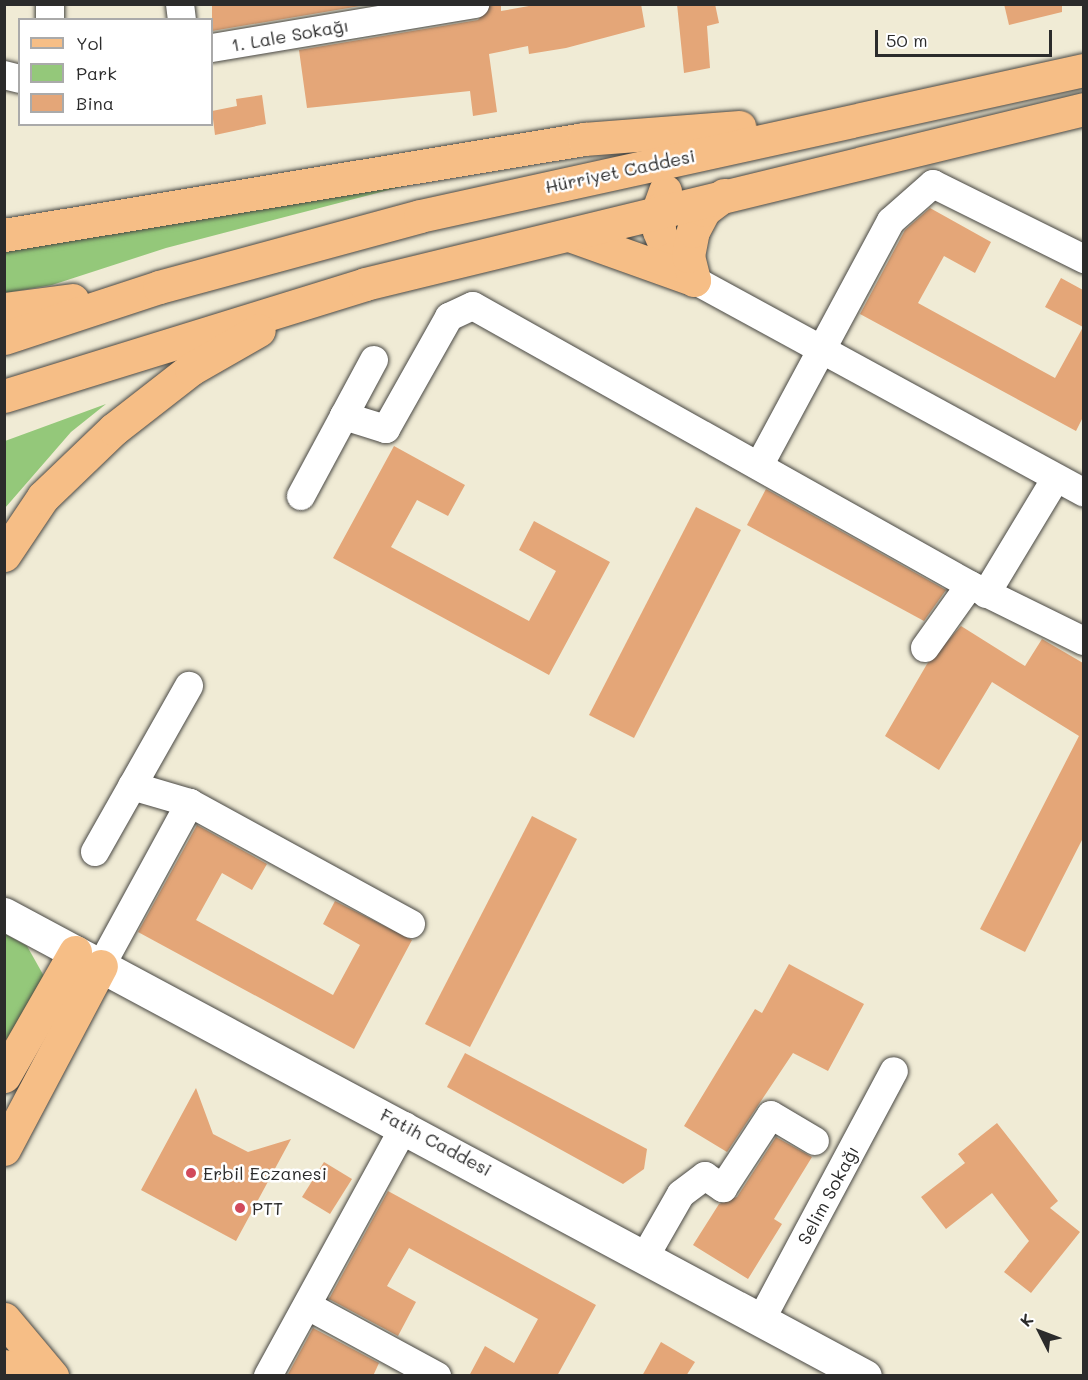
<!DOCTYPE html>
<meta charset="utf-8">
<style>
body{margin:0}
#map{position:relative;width:1088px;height:1380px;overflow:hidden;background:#f0ebd5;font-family:Mali,sans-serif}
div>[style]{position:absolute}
.green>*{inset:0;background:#94c87a}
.building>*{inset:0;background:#e4a678}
.roads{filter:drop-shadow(0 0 2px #494844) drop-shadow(0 0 2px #494844)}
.minor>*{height:28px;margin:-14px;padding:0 14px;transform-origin:14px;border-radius:14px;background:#fff}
.tertiary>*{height:33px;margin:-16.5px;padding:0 16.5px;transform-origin:16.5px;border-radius:16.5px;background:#fff}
.primary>*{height:33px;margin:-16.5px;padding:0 16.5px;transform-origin:16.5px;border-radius:16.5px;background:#f6be86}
.dots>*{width:16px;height:16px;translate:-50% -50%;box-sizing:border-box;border:3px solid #fff;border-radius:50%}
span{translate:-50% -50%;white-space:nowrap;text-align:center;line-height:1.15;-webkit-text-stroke:5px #fff;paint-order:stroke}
.street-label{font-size:18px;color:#2b2b2b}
.poi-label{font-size:18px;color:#2b2b2b}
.left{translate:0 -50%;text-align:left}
.frame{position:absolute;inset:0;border:6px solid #2b2b2b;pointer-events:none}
.legend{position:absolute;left:18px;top:18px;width:195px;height:108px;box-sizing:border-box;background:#fff;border:2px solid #aaa;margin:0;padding:8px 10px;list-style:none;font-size:18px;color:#2b2b2b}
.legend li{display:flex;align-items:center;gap:12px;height:30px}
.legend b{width:30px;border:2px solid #aaa}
.north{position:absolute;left:1010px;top:1302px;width:60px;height:60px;-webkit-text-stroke:4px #fff;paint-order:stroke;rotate:312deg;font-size:16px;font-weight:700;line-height:24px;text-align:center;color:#2b2b2b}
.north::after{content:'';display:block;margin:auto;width:21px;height:27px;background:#2b2b2b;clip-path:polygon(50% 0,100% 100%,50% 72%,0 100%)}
.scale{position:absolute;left:875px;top:30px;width:177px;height:27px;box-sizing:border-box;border:3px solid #2b2b2b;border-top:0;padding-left:8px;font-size:18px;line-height:21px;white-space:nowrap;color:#2b2b2b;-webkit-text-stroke:4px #fff;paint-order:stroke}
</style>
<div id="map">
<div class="green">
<i style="clip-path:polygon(408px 185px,166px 248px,52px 285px,5px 293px,5px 247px)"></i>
<i style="clip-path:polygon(106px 404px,71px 432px,5px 508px,5px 441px)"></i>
<i style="clip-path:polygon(5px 934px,27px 946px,45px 978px,5px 1045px)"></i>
</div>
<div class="building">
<i style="clip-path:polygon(212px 4px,372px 4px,212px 31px)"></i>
<i style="clip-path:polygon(491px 4px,501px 4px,501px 11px,540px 4px,641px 4px,645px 27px,566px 48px,529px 54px,528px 46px,489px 54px,497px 112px,473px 116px,470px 91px,307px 108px,299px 50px,478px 20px)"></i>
<i style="clip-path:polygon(677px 4px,715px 4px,719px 23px,707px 26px,710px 68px,684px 73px)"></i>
<i style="clip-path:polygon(1004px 4px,1062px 4px,1062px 12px,1009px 25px)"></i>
<i style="clip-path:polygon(262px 95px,266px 124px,215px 135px,212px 111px,237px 106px,236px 99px)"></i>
<i style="clip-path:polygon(930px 208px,991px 242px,975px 273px,944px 256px,918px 303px,1055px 378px,1083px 327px,1045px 307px,1061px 278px,1083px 290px,1083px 417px,1076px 431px,860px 314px,905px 230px)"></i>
<i style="clip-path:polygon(394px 446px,465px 485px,448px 516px,417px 500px,391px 547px,529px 621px,556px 571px,519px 550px,534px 521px,610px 562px,549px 675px,333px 558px)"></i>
<i style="clip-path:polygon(766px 489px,946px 590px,924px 621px,747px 525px)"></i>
<i style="clip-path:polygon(696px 507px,741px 530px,634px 738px,589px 715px)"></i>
<i style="clip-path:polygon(961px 626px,1025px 666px,1042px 639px,1083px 663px,1083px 838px,1025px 952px,980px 929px,1079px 736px,992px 682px,939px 770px,885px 736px,927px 664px)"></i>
<i style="clip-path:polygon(532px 816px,577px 839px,470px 1047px,425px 1024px)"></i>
<i style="clip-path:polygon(197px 825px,267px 864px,252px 890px,222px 873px,196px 920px,333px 995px,360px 945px,323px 924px,335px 901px,412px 940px,354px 1049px,138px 932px)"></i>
<i style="clip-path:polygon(789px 964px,864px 1004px,828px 1071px,793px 1053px,727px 1152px,684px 1126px,755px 1009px,762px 1013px)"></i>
<i style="clip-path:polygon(465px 1053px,647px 1149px,644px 1169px,623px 1184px,447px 1087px)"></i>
<i style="clip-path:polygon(196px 1088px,213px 1134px,248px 1152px,291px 1139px,236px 1241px,141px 1190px)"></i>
<i style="clip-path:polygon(997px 1123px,1058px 1201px,1050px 1208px,1080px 1232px,1031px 1293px,1004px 1272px,1029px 1241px,992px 1193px,946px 1229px,921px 1197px,965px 1163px,958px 1154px)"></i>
<i style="clip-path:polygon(776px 1137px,812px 1157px,774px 1219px,782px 1224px,748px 1279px,693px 1245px,719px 1204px,737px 1197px)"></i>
<i style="clip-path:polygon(324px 1162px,352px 1179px,330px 1214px,302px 1197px)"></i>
<i style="clip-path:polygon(388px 1191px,596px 1305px,557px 1376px,469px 1376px,485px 1346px,514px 1363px,538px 1319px,409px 1248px,387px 1286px,416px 1302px,398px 1336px,329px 1299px)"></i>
<i style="clip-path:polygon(313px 1328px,379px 1363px,373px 1376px,287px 1376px)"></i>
<i style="clip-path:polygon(661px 1342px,695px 1362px,686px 1376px,642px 1376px)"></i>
</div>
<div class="roads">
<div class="minor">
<i style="left:180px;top:4px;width:16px;rotate:83deg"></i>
<i style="left:50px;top:20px;width:16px;rotate:-90deg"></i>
<i style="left:212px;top:48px;width:267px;rotate:-9.5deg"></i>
<i style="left:4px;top:75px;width:16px;rotate:14deg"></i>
<i style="left:694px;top:280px;width:444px;rotate:28.6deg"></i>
<i style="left:374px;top:360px;width:64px;rotate:118.2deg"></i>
<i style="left:344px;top:416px;width:44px;rotate:17.2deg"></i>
<i style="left:386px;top:429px;width:129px;rotate:-60.6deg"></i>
<i style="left:449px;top:317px;width:26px;rotate:-25deg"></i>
<i style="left:473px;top:306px;width:570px;rotate:29.31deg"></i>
<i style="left:970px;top:585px;width:127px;rotate:26.2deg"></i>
<i style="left:759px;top:466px;width:278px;rotate:-61.7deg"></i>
<i style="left:891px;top:221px;width:56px;rotate:-41.4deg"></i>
<i style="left:933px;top:184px;width:169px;rotate:26.4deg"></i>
<i style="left:301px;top:496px;width:91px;rotate:-61.7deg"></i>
<i style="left:986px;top:594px;width:135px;rotate:-58.9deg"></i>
<i style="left:925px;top:648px;width:77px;rotate:-54.5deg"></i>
<i style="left:132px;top:786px;width:60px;rotate:16.3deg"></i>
<i style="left:190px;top:803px;width:252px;rotate:28.7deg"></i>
<i style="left:95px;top:852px;width:191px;rotate:-60.5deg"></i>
<i style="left:101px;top:966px;width:186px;rotate:-61.4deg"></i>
<i style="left:646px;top:1255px;width:70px;rotate:-60.2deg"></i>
<i style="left:681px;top:1194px;width:30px;rotate:-37deg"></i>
<i style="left:705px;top:1176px;width:22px;rotate:34deg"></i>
<i style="left:723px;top:1188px;width:87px;rotate:-56.7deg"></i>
<i style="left:771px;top:1115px;width:51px;rotate:30.6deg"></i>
<i style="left:308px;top:1306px;width:147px;rotate:28.5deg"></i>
<i style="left:761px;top:1320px;width:282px;rotate:-61.9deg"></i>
<i style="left:268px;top:1376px;width:285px;rotate:-61.3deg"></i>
</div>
<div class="tertiary">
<i style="left:4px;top:914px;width:977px;rotate:28.22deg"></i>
</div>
<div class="primary">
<i style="left:665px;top:191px;width:20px;rotate:110deg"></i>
<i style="left:658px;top:210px;width:21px;rotate:87deg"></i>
<i style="left:659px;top:231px;width:30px;rotate:67deg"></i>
<i style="left:671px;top:259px;width:31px;rotate:42deg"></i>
<i style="left:4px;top:235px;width:588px;rotate:-9.4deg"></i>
<i style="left:584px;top:139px;width:156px;rotate:-4.4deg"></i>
<i style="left:572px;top:236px;width:124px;rotate:19.7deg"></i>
<i style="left:694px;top:280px;width:25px;rotate:-104deg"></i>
<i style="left:688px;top:256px;width:25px;rotate:-79deg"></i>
<i style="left:693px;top:231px;width:24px;rotate:-62deg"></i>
<i style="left:704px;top:210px;width:25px;rotate:-37deg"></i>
<i style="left:4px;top:309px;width:69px;rotate:-7.5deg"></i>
<i style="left:4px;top:338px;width:163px;rotate:-18.2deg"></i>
<i style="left:159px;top:287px;width:270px;rotate:-15.2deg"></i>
<i style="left:420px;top:216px;width:680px;rotate:-12.4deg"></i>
<i style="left:4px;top:396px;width:378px;rotate:-17.2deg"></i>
<i style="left:365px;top:284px;width:740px;rotate:-13.68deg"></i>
<i style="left:4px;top:555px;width:70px;rotate:-56.1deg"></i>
<i style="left:43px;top:497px;width:98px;rotate:-43.8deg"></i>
<i style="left:114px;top:429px;width:98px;rotate:-37.9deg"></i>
<i style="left:191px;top:369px;width:78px;rotate:-29.8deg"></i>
<i style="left:4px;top:1076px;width:143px;rotate:-60.2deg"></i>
<i style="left:4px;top:1149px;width:207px;rotate:-62.1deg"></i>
<i style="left:4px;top:1319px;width:75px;rotate:49.9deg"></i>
<i style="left:4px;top:1366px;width:13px;rotate:48deg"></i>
</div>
</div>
<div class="dots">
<i style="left:191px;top:1173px;background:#d1495b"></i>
<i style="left:240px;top:1208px;background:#d1495b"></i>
</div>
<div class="street-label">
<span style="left:290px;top:35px;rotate:-10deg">1. Lale Sokağı</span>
<span style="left:620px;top:171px;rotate:-12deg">Hürriyet Caddesi</span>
<span style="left:436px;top:1142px;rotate:28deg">Fatih Caddesi</span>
<span style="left:828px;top:1195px;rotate:-62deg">Selim Sokağı</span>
</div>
<div class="poi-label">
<span class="left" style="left:203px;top:1173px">Erbil Eczanesi</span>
<span class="left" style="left:252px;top:1208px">PTT</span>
</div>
<div class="frame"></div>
<ul class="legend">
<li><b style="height:8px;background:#f6be86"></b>Yol</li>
<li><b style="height:16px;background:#94c87a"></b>Park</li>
<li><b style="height:16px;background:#e4a678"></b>Bina</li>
</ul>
<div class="north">K</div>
<div class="scale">50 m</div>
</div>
